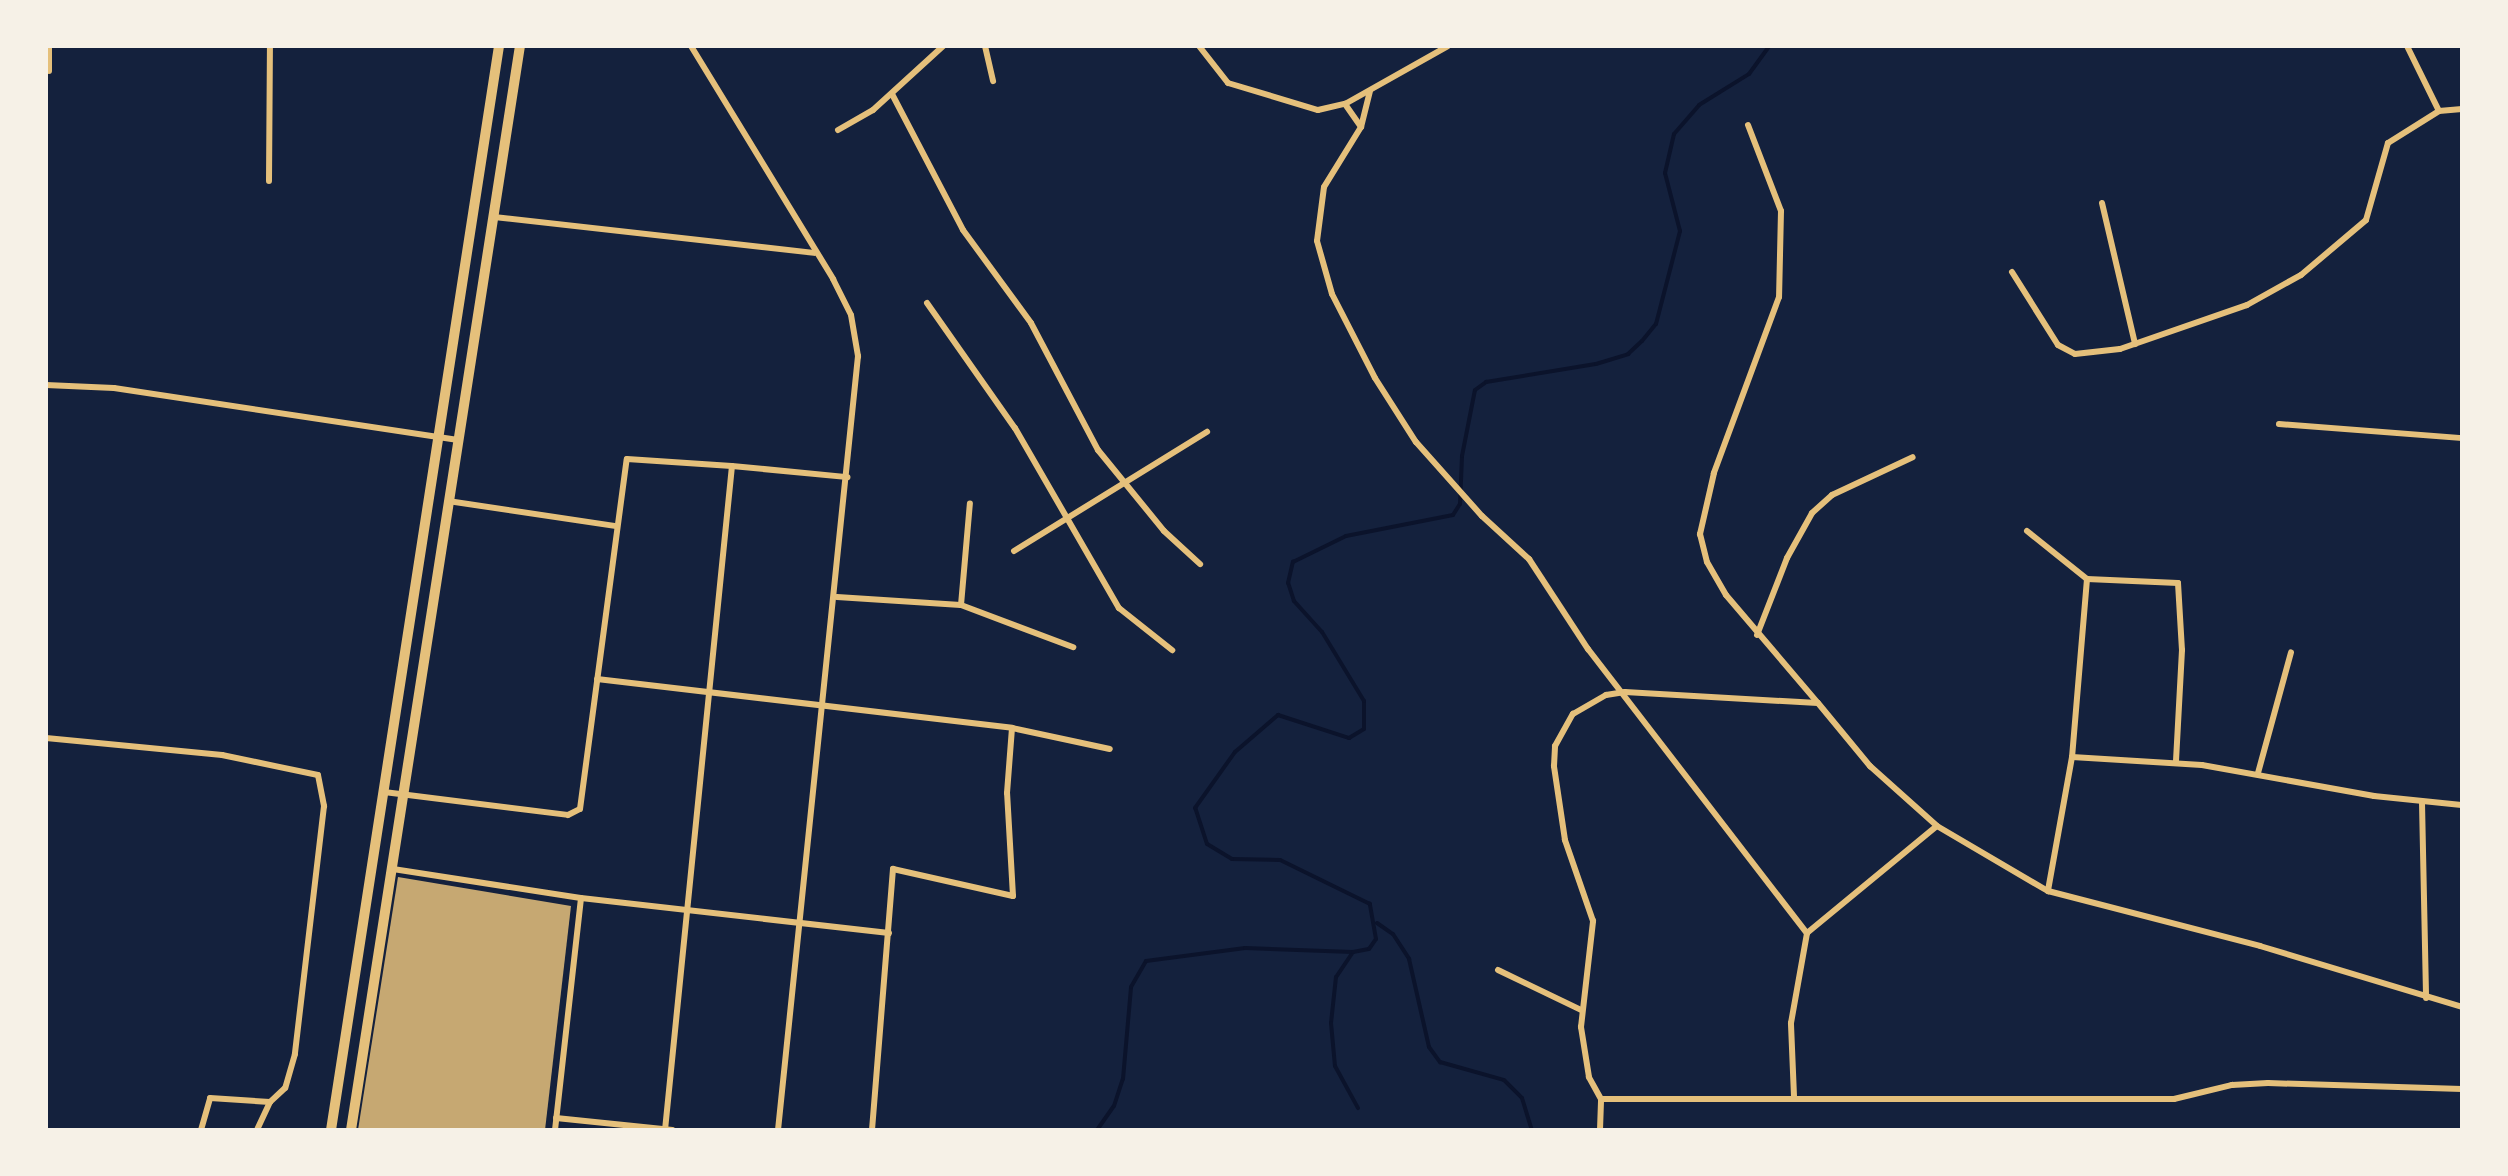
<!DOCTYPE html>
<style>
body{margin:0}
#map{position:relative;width:2508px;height:1176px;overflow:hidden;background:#14213d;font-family:Jost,sans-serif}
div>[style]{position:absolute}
.stream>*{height:4px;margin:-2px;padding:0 2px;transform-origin:2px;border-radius:2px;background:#0b132b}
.building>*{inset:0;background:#c6a872}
.minor>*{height:6px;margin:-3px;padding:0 3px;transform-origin:3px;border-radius:3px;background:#e5c07b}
.primary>*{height:10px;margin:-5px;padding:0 5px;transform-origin:5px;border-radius:5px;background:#e5c07b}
span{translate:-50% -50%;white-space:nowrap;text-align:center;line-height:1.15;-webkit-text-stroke:6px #f6f1e7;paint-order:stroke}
.frame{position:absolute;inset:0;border:48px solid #f6f1e7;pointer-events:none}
</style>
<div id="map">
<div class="stream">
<i style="left:1377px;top:923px;width:19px;rotate:35deg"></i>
<i style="left:1393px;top:934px;width:30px;rotate:57deg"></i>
<i style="left:1409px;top:959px;width:90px;rotate:77.2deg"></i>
<i style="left:1429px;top:1047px;width:19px;rotate:54deg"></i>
<i style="left:1440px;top:1062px;width:66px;rotate:15.7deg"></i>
<i style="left:1504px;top:1080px;width:25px;rotate:45deg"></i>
<i style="left:1522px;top:1098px;width:34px;rotate:73deg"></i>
<i style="left:1353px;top:952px;width:30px;rotate:124deg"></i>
<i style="left:1336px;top:977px;width:46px;rotate:96.2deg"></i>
<i style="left:1331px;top:1023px;width:43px;rotate:84.7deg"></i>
<i style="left:1335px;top:1066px;width:48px;rotate:61.3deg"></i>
<i style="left:1097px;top:1130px;width:29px;rotate:-55deg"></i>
<i style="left:1114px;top:1106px;width:28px;rotate:-72deg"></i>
<i style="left:1123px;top:1079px;width:92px;rotate:-85deg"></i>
<i style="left:1131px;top:987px;width:30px;rotate:-60deg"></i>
<i style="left:1146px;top:961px;width:100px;rotate:-7.5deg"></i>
<i style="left:1245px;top:948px;width:108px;rotate:2.1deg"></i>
<i style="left:1353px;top:952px;width:16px;rotate:-11deg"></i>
<i style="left:1369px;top:949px;width:12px;rotate:-55deg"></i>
<i style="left:1376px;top:939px;width:36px;rotate:-100deg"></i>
<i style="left:1370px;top:904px;width:100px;rotate:-153.9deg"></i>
<i style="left:1280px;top:860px;width:48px;rotate:-178.8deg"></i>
<i style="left:1232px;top:859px;width:29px;rotate:-149deg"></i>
<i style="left:1207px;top:844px;width:38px;rotate:-108deg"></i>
<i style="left:1195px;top:808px;width:69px;rotate:-54.5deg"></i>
<i style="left:1235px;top:752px;width:57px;rotate:-40.7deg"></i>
<i style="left:1278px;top:715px;width:75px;rotate:17.9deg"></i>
<i style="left:1349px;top:738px;width:17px;rotate:-31deg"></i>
<i style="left:1364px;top:729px;width:28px;rotate:-90deg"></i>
<i style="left:1364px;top:701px;width:81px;rotate:-121.3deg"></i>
<i style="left:1322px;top:632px;width:42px;rotate:-132.1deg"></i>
<i style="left:1294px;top:601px;width:19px;rotate:-108deg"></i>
<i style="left:1288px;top:583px;width:22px;rotate:-77deg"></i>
<i style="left:1293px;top:562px;width:59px;rotate:-26.1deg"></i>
<i style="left:1346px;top:536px;width:109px;rotate:-11.1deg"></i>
<i style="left:1453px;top:515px;width:13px;rotate:-58deg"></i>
<i style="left:1460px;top:504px;width:48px;rotate:-87.6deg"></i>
<i style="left:1462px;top:456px;width:67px;rotate:-78.9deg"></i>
<i style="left:1475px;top:390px;width:14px;rotate:-36deg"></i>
<i style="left:1486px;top:382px;width:111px;rotate:-9.3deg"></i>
<i style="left:1596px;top:364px;width:34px;rotate:-17deg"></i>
<i style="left:1628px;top:354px;width:19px;rotate:-43deg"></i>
<i style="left:1642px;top:341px;width:22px;rotate:-51deg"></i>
<i style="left:1656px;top:324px;width:96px;rotate:-75.5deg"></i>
<i style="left:1680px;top:231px;width:60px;rotate:-104.5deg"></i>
<i style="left:1665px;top:173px;width:40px;rotate:-77deg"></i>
<i style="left:1674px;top:134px;width:38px;rotate:-49deg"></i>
<i style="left:1699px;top:105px;width:59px;rotate:-31.8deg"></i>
<i style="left:1749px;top:74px;width:34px;rotate:-54deg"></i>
</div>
<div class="building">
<i style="clip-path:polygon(398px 877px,571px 906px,545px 1130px,358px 1130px)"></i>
</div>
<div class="minor">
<i style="left:691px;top:46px;width:273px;rotate:58.6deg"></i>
<i style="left:833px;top:279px;width:40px;rotate:63.4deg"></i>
<i style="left:851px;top:315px;width:42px;rotate:80.3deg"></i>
<i style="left:858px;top:356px;width:778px;rotate:95.9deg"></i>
<i style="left:985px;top:46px;width:36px;rotate:77deg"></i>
<i style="left:1199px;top:46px;width:47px;rotate:51.9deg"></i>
<i style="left:1228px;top:83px;width:94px;rotate:16.7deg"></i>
<i style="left:1318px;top:110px;width:28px;rotate:-13deg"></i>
<i style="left:1345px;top:104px;width:118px;rotate:-29.4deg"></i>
<i style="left:2407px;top:46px;width:72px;rotate:63.8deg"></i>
<i style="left:49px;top:71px;width:25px;rotate:-90deg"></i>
<i style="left:1370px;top:91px;width:37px;rotate:104deg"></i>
<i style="left:1361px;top:127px;width:70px;rotate:121.7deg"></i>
<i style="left:1324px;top:187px;width:54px;rotate:97.4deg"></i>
<i style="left:1317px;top:241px;width:55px;rotate:74.2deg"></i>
<i style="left:1332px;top:294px;width:94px;rotate:62.9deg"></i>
<i style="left:1375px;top:378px;width:76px;rotate:57.4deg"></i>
<i style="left:1416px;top:442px;width:99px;rotate:48.3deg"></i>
<i style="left:1482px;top:516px;width:64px;rotate:42.5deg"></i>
<i style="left:1529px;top:559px;width:108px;rotate:56.8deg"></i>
<i style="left:1588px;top:649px;width:359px;rotate:52.4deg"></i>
<i style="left:892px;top:94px;width:153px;rotate:62.4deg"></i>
<i style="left:963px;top:230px;width:115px;rotate:53.8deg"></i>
<i style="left:1031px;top:323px;width:144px;rotate:62.2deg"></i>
<i style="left:1098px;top:450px;width:104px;rotate:50.8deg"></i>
<i style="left:1164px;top:531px;width:49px;rotate:42.5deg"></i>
<i style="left:1345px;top:104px;width:28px;rotate:55deg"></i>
<i style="left:1748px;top:125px;width:92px;rotate:69deg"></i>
<i style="left:1781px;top:211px;width:86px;rotate:91.3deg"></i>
<i style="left:1779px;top:297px;width:188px;rotate:110.3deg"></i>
<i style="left:1714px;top:473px;width:63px;rotate:102.9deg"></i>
<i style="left:1700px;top:534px;width:29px;rotate:76deg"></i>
<i style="left:1707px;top:562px;width:38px;rotate:60deg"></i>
<i style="left:1726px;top:595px;width:140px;rotate:49.6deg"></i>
<i style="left:838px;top:130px;width:40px;rotate:-29.7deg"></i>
<i style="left:873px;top:110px;width:95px;rotate:-42.4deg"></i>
<i style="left:269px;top:181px;width:135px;rotate:-89.6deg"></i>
<i style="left:2102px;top:203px;width:145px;rotate:76.8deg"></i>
<i style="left:494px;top:217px;width:322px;rotate:6.4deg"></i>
<i style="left:2012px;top:272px;width:86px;rotate:57.8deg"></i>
<i style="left:2058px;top:345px;width:19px;rotate:28deg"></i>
<i style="left:2075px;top:354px;width:45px;rotate:-6.3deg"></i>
<i style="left:2120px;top:349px;width:134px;rotate:-19.1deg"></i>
<i style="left:2247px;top:305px;width:62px;rotate:-29.1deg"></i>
<i style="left:2301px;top:275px;width:85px;rotate:-40.2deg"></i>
<i style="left:2366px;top:220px;width:80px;rotate:-74.1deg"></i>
<i style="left:2388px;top:143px;width:60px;rotate:-32.1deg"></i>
<i style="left:2439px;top:111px;width:23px;rotate:-5deg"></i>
<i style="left:927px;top:303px;width:153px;rotate:54.9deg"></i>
<i style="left:1015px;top:428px;width:208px;rotate:60deg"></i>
<i style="left:1119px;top:608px;width:68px;rotate:38.4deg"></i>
<i style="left:46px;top:385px;width:68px;rotate:2.5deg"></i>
<i style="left:114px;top:388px;width:348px;rotate:8.6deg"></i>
<i style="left:2279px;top:424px;width:184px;rotate:4.4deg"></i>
<i style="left:448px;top:501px;width:170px;rotate:8.5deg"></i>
<i style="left:2027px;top:531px;width:77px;rotate:38.7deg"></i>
<i style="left:2087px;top:579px;width:179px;rotate:94.8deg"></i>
<i style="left:2072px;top:757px;width:136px;rotate:100.2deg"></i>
<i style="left:1014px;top:551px;width:227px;rotate:-31.7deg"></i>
<i style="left:2087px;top:579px;width:91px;rotate:2.5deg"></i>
<i style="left:2178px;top:583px;width:67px;rotate:86.6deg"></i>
<i style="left:2182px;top:650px;width:112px;rotate:93.1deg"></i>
<i style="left:837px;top:597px;width:124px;rotate:3.7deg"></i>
<i style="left:961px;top:605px;width:120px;rotate:20.6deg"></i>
<i style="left:961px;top:605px;width:102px;rotate:-85deg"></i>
<i style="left:1757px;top:635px;width:83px;rotate:-68.7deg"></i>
<i style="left:1787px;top:558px;width:51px;rotate:-60.9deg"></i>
<i style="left:1812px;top:513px;width:27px;rotate:-42deg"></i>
<i style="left:1832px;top:495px;width:89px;rotate:-25.1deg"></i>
<i style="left:597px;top:679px;width:418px;rotate:6.7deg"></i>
<i style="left:1012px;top:728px;width:100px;rotate:12.1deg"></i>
<i style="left:46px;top:738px;width:177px;rotate:5.5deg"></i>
<i style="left:222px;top:755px;width:98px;rotate:11.8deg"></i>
<i style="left:318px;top:775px;width:32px;rotate:79deg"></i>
<i style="left:324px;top:806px;width:250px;rotate:96.7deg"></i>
<i style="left:295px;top:1054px;width:35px;rotate:106deg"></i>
<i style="left:285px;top:1088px;width:21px;rotate:137deg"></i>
<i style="left:270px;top:1102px;width:31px;rotate:115deg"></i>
<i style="left:2072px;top:757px;width:130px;rotate:3.5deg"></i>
<i style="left:2202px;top:765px;width:175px;rotate:10.2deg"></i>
<i style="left:2374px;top:796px;width:88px;rotate:5.8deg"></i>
<i style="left:2258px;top:773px;width:125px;rotate:-74.7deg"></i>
<i style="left:384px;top:792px;width:185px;rotate:7.1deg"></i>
<i style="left:568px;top:815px;width:13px;rotate:-27deg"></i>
<i style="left:580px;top:809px;width:353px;rotate:-82.4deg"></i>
<i style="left:627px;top:459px;width:105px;rotate:3.8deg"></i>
<i style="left:2422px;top:803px;width:195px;rotate:88.8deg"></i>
<i style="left:393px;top:869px;width:190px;rotate:8.8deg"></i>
<i style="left:581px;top:898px;width:310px;rotate:6.5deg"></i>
<i style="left:1498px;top:970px;width:92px;rotate:25.7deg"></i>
<i style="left:1794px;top:1096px;width:73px;rotate:-92.4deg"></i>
<i style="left:1791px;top:1023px;width:91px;rotate:-79.9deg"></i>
<i style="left:1807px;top:933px;width:168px;rotate:-39.5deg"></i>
<i style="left:1601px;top:1099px;width:573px"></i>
<i style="left:2174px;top:1099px;width:60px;rotate:-13.6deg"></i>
<i style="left:2232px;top:1085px;width:36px;rotate:-3deg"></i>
<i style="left:2268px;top:1083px;width:194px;rotate:1.8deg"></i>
<i style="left:556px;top:1118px;width:117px;rotate:5.9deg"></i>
<i style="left:201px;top:1130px;width:33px;rotate:-74deg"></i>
<i style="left:210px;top:1098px;width:60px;rotate:3.8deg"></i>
<i style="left:555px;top:1130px;width:233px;rotate:-83.6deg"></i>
<i style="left:665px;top:1130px;width:667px;rotate:-84.24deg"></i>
<i style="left:732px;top:466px;width:116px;rotate:5.5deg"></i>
<i style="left:872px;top:1130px;width:262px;rotate:-85.4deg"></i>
<i style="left:893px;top:869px;width:123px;rotate:12.7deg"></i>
<i style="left:1013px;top:896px;width:103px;rotate:-93.3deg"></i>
<i style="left:1007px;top:793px;width:65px;rotate:-85.6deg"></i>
<i style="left:1600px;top:1130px;width:31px;rotate:-88deg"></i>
<i style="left:1601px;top:1099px;width:25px;rotate:-119deg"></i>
<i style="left:1589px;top:1077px;width:51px;rotate:-99.1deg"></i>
<i style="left:1581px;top:1027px;width:107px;rotate:-83.5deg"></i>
<i style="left:1593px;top:921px;width:86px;rotate:-109.1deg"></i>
<i style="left:1565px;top:840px;width:75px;rotate:-98.5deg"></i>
<i style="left:1554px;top:766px;width:20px;rotate:-87deg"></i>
<i style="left:1555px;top:746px;width:37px;rotate:-61deg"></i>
<i style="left:1573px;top:714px;width:38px;rotate:-30deg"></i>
<i style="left:1606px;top:695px;width:19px;rotate:-9deg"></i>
<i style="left:1625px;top:692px;width:193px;rotate:3.3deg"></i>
<i style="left:1818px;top:703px;width:82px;rotate:50.5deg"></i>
<i style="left:1870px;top:766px;width:90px;rotate:41.8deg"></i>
<i style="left:1937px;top:826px;width:129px;rotate:30.4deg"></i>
<i style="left:2048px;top:891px;width:219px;rotate:14.5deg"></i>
<i style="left:2260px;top:946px;width:211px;rotate:16.8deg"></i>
</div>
<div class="primary">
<i style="left:331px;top:1130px;width:1097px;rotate:-81.19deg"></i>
<i style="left:351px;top:1130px;width:1097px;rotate:-81.14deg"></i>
</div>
<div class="frame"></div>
</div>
